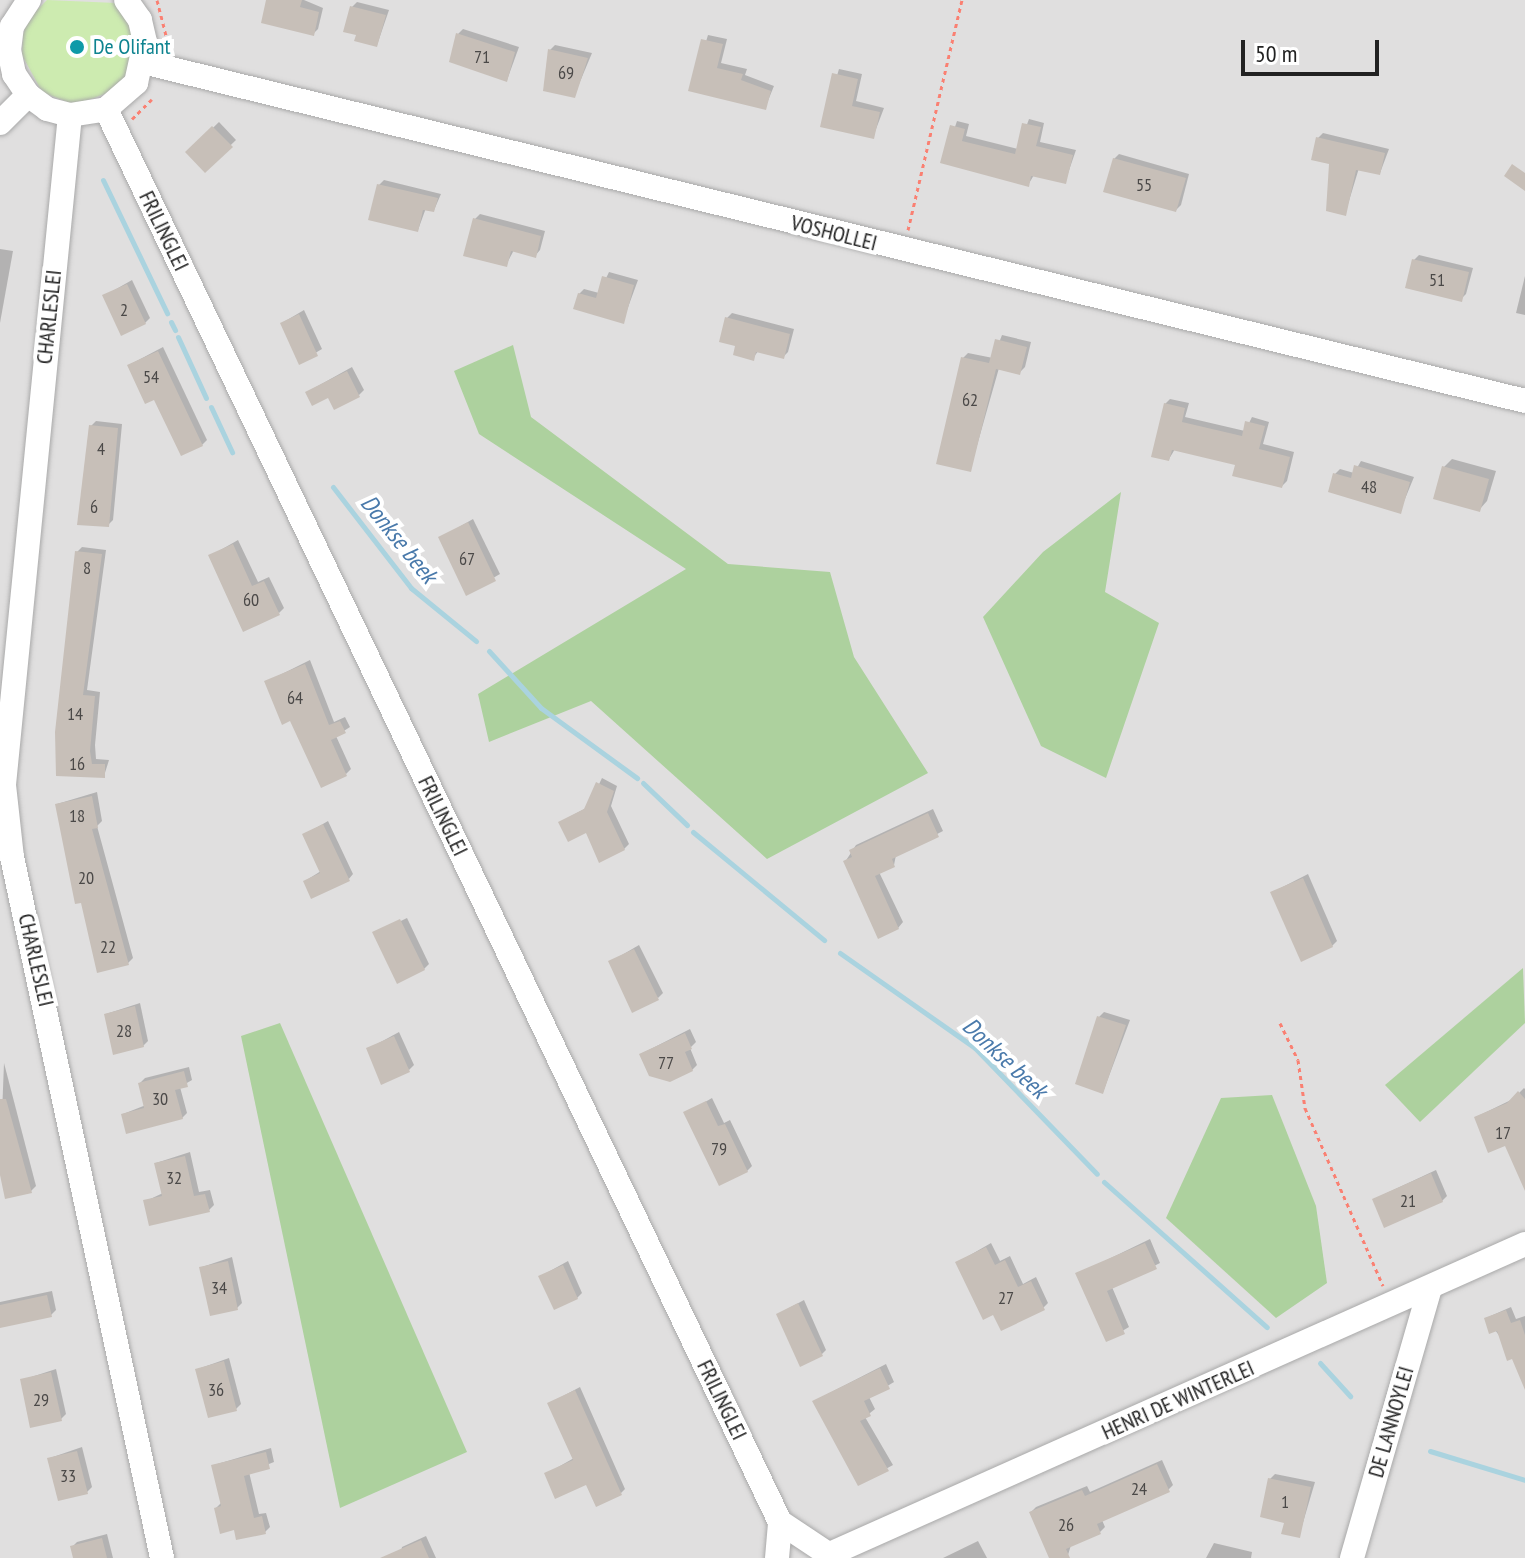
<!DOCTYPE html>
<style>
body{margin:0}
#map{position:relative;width:1525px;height:1558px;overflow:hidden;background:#f2efe9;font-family:"PT Sans Narrow",sans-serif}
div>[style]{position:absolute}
.residential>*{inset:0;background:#e0dfdf}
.grass>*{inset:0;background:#cdebb0}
.forest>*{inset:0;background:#add19e}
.shadow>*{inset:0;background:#0003}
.stream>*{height:5px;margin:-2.5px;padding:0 2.5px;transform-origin:2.5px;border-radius:2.5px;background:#aad3df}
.building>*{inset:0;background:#c7bfb8}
.path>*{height:3px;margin-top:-1.5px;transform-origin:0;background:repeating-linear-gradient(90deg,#fa8072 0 4px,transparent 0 8px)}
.roads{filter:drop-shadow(0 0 2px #a9a9a9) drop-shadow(0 0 2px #a9a9a9)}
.minor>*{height:24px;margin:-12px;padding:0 12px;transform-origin:12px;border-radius:12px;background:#fff}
.dots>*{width:22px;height:22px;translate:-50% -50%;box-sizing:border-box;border:4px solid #fff;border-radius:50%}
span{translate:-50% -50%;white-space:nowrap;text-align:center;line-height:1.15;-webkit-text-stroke:8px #fff;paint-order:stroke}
.number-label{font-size:18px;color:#4b4948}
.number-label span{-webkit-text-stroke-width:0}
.culture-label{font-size:22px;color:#0d838f}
.left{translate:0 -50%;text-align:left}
.street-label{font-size:22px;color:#222}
.water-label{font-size:24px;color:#4a7aab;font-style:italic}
.scale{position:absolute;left:1241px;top:40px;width:138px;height:36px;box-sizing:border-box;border:4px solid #222;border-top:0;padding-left:10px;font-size:24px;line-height:28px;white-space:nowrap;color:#222;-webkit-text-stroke:6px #fff;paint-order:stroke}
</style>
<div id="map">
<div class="residential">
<i style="clip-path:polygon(0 0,1525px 0,1525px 1558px,0 1558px)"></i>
</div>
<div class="grass">
<i style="clip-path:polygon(47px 0,116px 3px,128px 20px,135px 44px,130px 69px,118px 89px,75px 105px,42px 92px,22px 55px,23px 34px,29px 18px)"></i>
</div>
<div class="forest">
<i style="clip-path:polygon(513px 345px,531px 417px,728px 564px,830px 572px,854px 657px,928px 773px,767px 859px,591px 701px,489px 742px,478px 694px,686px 569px,479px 434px,454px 371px)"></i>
<i style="clip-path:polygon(1121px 492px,1105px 592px,1159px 623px,1106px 778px,1041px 746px,983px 617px,1043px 552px)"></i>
<i style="clip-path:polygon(1523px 968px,1525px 1023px,1420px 1122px,1385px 1085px)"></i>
<i style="clip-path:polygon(280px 1023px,467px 1452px,340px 1508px,241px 1036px)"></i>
<i style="clip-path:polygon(1272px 1095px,1316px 1206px,1327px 1283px,1276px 1318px,1166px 1218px,1221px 1098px)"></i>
</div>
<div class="shadow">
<i style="clip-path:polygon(268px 0,304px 0,323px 8px,318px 29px,313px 34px)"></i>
<i style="clip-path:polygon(357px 2px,389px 10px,377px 45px,358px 33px,352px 7px)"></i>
<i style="clip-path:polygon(463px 29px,519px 47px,507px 80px,458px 34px)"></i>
<i style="clip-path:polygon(708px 35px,727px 39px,721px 63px,747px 69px,745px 75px,774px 86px,765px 108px,691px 90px)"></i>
<i style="clip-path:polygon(555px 45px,592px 53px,574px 96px,550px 50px)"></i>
<i style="clip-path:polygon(839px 69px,862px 74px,856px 101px,884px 108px,873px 137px,822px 125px)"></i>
<i style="clip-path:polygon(1029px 119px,1044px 123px,1040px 142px,1076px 150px,1065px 182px,1034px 175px,1028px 185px,943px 162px,957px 121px,969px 124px,966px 136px,1018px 149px)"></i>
<i style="clip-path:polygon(219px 122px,236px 140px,205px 170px,188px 152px)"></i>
<i style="clip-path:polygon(1323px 133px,1389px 149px,1380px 173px,1359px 168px,1345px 214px,1331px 162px,1318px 138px)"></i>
<i style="clip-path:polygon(1119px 154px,1189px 174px,1181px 205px,1176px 210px,1114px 159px)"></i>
<i style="clip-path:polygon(384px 180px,441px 194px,434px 210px,426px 208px,418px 230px,379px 185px)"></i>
<i style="clip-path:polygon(480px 214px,545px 231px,540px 250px,535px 256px,514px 250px,506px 265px,475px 219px)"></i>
<i style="clip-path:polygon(0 249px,13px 251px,0 323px)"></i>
<i style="clip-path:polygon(1419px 255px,1473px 268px,1466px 294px,1461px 299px,1414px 260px)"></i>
<i style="clip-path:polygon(609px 272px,638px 280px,623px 321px,579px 294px,584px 289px,599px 293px)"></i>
<i style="clip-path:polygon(1525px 276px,1525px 315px,1516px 313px)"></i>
<i style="clip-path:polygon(132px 280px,150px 318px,145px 323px,104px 296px)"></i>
<i style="clip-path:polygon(304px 310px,322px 349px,300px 362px,282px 323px)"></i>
<i style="clip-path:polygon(732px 313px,794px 329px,788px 352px,783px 357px,759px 350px,753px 358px,738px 345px,727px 318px)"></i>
<i style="clip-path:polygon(1002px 335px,1031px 342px,1025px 367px,1020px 372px,999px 368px,970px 470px,963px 358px,968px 353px,993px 358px)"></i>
<i style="clip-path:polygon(163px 347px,207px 440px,202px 445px,129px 365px)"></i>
<i style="clip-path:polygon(352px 367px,364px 390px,359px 395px,307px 392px)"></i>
<i style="clip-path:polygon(1170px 399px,1189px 403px,1185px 417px,1245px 431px,1252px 417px,1269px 422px,1263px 444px,1294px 452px,1287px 481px,1282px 486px,1237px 463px,1175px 449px,1169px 459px,1165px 404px)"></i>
<i style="clip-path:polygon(96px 421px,122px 424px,113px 520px,108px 525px,91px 426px)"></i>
<i style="clip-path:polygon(1452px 459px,1496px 471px,1487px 501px,1479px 510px,1444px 467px)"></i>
<i style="clip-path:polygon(1361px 461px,1414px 477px,1400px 511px,1335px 474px,1340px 469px,1354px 473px)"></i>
<i style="clip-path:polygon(473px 519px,500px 574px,467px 593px,440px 538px)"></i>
<i style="clip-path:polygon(238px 540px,258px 582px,269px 577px,284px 608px,279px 613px,210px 556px)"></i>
<i style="clip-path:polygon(82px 547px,106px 550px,87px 690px,100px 692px,95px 745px,96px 759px,109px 760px,104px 776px,58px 774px,77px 552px)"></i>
<i style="clip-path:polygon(310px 660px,334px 722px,345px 717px,350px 727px,336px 736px,351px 769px,346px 774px,291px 718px,266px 682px)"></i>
<i style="clip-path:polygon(602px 778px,617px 786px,611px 806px,629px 844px,624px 849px,560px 822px,588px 807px)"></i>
<i style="clip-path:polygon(97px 792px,102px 821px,97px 826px,133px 958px,128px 963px,82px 901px,57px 804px)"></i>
<i style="clip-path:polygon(933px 809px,943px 831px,896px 855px,894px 865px,879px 872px,903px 922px,898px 928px,845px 862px,856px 845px)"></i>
<i style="clip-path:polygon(328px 821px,353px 874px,348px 880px,305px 881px,321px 871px,304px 835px)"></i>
<i style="clip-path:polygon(1308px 874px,1337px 941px,1332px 946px,1273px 892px)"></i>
<i style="clip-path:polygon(407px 918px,429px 964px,424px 969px,378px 932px)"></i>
<i style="clip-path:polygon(639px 945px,663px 993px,658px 998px,610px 962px)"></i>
<i style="clip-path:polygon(140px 1003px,148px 1041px,143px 1046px,106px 1014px)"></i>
<i style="clip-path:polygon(1104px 1012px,1130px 1020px,1103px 1092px,1099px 1017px)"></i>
<i style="clip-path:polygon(690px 1029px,696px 1042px,690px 1048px,697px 1065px,692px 1070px,641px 1054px)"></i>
<i style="clip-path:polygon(399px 1032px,414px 1065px,409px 1070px,368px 1049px)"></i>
<i style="clip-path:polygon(4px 1063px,36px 1186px,30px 1192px,0 1165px)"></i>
<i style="clip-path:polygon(189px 1067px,192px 1080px,180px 1087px,187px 1113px,182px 1118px,123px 1114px,146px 1105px,140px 1083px,145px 1078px)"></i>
<i style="clip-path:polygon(1524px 1088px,1525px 1089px,1525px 1163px,1476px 1117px,1513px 1099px)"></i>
<i style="clip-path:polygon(712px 1098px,724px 1123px,730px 1120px,752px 1166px,747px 1171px,686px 1113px)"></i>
<i style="clip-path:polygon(190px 1152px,199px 1192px,210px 1190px,214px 1205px,209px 1210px,146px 1201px,163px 1193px,156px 1163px)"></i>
<i style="clip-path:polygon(1436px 1170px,1447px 1196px,1442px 1201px,1374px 1199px)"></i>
<i style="clip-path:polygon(1150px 1239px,1160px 1263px,1112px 1287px,1129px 1327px,1107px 1340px,1078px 1274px)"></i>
<i style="clip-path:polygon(991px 1243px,1000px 1261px,1010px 1256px,1023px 1284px,1036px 1277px,1048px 1303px,1043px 1308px,958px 1262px)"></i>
<i style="clip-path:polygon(232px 1257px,242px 1303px,237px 1308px,202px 1267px)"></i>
<i style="clip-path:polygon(568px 1261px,582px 1293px,577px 1298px,541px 1276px)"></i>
<i style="clip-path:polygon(52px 1291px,56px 1310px,51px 1315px,0 1326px,0 1302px)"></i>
<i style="clip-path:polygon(804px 1300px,826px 1350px,821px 1355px,778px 1314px)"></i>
<i style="clip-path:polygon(1511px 1307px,1516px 1319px,1525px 1316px,1525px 1370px,1486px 1318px)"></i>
<i style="clip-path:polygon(229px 1358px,241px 1404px,236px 1409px,198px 1369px)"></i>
<i style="clip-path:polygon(886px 1364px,894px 1382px,869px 1397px,875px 1409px,865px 1417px,893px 1465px,858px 1484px,814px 1401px)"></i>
<i style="clip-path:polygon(56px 1369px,66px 1414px,61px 1419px,22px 1380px)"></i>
<i style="clip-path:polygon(580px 1387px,625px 1489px,620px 1494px,546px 1474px,574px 1458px,550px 1403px)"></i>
<i style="clip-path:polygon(82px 1447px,92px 1487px,87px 1492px,50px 1458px)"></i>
<i style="clip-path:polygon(271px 1448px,274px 1462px,249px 1472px,259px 1514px,266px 1513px,270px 1527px,265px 1532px,235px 1528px,216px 1508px,221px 1503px,214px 1465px)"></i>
<i style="clip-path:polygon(1162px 1460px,1173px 1485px,1168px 1490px,1102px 1520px,1105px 1527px,1100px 1532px,1071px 1545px,1068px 1555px,1051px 1558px,1031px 1512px,1036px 1507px,1087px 1486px,1090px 1492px)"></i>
<i style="clip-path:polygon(1275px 1474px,1315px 1482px,1299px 1536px,1286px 1521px,1270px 1479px)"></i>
<i style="clip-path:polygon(107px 1534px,113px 1558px,75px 1558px,72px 1547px,77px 1542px)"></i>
<i style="clip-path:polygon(426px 1536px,436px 1558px,400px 1558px,402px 1547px)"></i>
<i style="clip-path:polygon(978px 1541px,987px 1558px,943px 1558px)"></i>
<i style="clip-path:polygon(1214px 1543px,1252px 1552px,1251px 1558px,1206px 1558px)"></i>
</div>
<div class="stream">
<i style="left:103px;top:180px;width:148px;rotate:64.3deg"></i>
<i style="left:171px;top:322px;width:9px;rotate:63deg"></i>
<i style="left:178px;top:337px;width:67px;rotate:65.3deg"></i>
<i style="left:211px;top:407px;width:50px;rotate:65deg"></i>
<i style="left:333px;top:487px;width:128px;rotate:52.3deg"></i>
<i style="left:411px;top:588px;width:84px;rotate:39.2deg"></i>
<i style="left:489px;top:651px;width:77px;rotate:47.6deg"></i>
<i style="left:541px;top:708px;width:119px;rotate:36.1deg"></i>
<i style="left:643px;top:783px;width:61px;rotate:43.7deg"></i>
<i style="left:693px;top:832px;width:170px;rotate:39.5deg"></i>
<i style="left:840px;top:953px;width:165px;rotate:35.1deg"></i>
<i style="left:975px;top:1048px;width:175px;rotate:45.9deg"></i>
<i style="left:1104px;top:1182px;width:218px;rotate:41.7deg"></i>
<i style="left:1320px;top:1363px;width:45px;rotate:47.7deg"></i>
<i style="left:1430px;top:1451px;width:99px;rotate:17deg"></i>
</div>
<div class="building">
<i style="clip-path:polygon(266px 0,302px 0,300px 7px,319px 12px,314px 36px,261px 23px)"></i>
<i style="clip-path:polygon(350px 6px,386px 15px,377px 47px,354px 41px,356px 35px,343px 32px)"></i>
<i style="clip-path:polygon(456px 33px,515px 52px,507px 82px,449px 62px)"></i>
<i style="clip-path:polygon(701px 39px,723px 44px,717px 68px,743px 74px,741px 80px,771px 91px,766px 110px,688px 91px)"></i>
<i style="clip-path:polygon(548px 49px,588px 58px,575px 98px,543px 91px)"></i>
<i style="clip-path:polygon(832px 73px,858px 79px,852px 106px,880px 112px,874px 139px,820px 127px)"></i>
<i style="clip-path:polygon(1022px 123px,1041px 127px,1036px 146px,1073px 155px,1066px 184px,1031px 176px,1029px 187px,940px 163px,950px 125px,965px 129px,962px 141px,1015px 154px)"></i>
<i style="clip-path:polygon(212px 126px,233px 147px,205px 173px,185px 152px)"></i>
<i style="clip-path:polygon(1316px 137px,1385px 153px,1380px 175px,1356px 170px,1346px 216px,1326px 211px,1329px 164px,1311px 160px)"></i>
<i style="clip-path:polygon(1113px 158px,1186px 178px,1176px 212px,1103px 192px)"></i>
<i style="clip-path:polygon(1512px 164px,1525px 173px,1525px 191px,1504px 176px)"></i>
<i style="clip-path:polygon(377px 184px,438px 198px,434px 212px,423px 210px,418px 232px,368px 220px)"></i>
<i style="clip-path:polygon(473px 218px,541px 236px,536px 258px,511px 251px,507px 267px,463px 256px)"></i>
<i style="clip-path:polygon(1412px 259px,1469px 272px,1462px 302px,1405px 288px)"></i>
<i style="clip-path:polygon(602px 276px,634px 285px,624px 324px,573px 309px,578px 293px,596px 298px)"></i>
<i style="clip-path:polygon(127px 284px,146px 324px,121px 336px,102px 295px)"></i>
<i style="clip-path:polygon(299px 314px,318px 356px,299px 365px,280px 323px)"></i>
<i style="clip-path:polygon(725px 317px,790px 334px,784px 359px,756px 352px,754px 361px,733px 355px,735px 346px,719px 342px)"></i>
<i style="clip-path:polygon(995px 339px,1027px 347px,1020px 375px,996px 369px,971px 472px,936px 464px,961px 357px,989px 363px)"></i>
<i style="clip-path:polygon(158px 351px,203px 446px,181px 456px,154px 400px,145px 404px,127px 365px)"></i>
<i style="clip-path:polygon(347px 371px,360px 397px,334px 410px,328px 398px,312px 406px,305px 392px)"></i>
<i style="clip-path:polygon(1164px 403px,1185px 408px,1182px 422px,1242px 436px,1245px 421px,1265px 426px,1259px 449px,1290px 457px,1282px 488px,1232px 476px,1235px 465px,1172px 450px,1169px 461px,1151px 457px)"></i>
<i style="clip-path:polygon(89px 425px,118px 428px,109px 527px,77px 525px)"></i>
<i style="clip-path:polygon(1354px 465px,1410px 482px,1401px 514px,1328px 492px,1333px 473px,1351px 478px)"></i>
<i style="clip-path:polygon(1442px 466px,1489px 479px,1480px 512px,1433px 499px)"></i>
<i style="clip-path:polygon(468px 522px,496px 581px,466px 596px,438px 537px)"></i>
<i style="clip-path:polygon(233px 544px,252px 586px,264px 581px,280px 615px,243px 632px,208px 555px)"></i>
<i style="clip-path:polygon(75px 551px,102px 554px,83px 695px,95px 696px,90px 751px,92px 764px,105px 764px,105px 778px,56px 776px,55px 732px)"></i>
<i style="clip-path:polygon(305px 664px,329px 725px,340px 721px,346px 733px,331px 740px,347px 776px,321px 788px,290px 721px,282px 725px,264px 681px)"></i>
<i style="clip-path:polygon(596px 782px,614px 791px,607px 812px,625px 850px,599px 863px,586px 833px,568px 842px,558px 822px,584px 809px)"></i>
<i style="clip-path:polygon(92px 796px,98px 828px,92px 829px,129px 965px,97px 973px,81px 903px,75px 904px,55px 804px)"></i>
<i style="clip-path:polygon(928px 813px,939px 837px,892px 859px,895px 867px,875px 876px,899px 929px,878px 939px,843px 861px,852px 857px,849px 850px)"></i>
<i style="clip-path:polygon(323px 824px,350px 881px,311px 899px,303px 881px,320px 873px,302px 834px)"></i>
<i style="clip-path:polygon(1303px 878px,1333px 947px,1301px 962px,1270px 892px)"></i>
<i style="clip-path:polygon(400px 919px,425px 970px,397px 984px,372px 932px)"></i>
<i style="clip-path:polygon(634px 949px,659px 1000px,632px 1013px,608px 961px)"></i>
<i style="clip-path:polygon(135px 1006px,144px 1047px,113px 1055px,104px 1014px)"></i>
<i style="clip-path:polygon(1097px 1016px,1126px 1025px,1103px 1094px,1075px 1084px)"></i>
<i style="clip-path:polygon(685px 1033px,692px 1049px,685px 1052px,693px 1071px,670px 1082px,649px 1076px,639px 1054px)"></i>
<i style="clip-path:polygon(394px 1036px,410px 1072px,381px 1085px,366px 1048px)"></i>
<i style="clip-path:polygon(184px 1071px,188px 1087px,175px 1090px,183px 1119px,126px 1134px,121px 1114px,144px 1108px,138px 1083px)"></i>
<i style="clip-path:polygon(1518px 1091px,1525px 1099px,1525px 1191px,1505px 1146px,1488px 1153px,1474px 1117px,1507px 1103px)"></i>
<i style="clip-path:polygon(0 1099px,6px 1099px,32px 1193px,5px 1199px,0 1175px)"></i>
<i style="clip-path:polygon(706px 1101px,718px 1126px,725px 1124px,748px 1172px,719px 1186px,683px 1112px)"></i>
<i style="clip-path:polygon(185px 1156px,194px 1196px,205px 1194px,210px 1212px,149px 1226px,143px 1200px,162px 1196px,154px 1163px)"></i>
<i style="clip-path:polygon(1431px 1173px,1443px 1202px,1384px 1228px,1372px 1199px)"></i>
<i style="clip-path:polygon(1145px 1243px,1157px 1269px,1107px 1291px,1125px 1334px,1106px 1342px,1075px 1273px)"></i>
<i style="clip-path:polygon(986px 1247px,995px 1265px,1005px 1260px,1018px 1287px,1031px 1281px,1045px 1310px,1001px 1331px,993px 1315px,983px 1320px,955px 1262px)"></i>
<i style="clip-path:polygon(228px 1261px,238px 1310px,210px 1316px,199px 1267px)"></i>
<i style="clip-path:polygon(563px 1265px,578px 1299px,554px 1310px,538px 1276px)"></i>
<i style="clip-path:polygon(47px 1295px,52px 1317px,0 1328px,0 1305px)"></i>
<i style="clip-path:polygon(798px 1303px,823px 1356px,800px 1367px,776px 1314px)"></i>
<i style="clip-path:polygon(1506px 1310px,1511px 1323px,1520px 1320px,1525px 1335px,1525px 1390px,1512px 1359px,1507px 1361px,1497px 1331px,1489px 1334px,1484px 1318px)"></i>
<i style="clip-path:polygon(224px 1361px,237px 1411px,208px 1418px,195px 1369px)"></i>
<i style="clip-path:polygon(880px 1368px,890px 1389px,864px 1401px,871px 1416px,860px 1421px,889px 1471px,858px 1486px,812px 1401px)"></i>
<i style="clip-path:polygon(51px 1372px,62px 1421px,30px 1428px,20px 1379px)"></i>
<i style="clip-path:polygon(575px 1390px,622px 1495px,596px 1507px,586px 1485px,555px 1499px,544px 1473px,573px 1460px,547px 1403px)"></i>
<i style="clip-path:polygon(77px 1451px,88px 1494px,58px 1501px,47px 1458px)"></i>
<i style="clip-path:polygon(266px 1452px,270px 1469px,244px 1476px,254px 1518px,262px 1516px,266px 1534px,236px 1540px,234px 1530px,220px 1534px,214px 1508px,221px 1506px,211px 1465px)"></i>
<i style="clip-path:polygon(1157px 1464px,1170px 1492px,1097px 1524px,1101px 1534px,1066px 1549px,1070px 1558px,1049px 1558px,1029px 1512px,1082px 1490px,1085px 1496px)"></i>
<i style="clip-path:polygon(1268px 1478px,1311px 1487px,1300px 1538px,1281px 1534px,1284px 1523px,1260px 1517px)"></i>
<i style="clip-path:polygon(102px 1538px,107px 1558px,73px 1558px,70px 1546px)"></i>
<i style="clip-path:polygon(421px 1540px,429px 1558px,380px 1558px)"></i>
</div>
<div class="path">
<i style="left:157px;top:0;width:49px;rotate:75.7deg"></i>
<i style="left:132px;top:119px;width:28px;rotate:-45deg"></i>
<i style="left:908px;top:230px;width:236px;rotate:-76.8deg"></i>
<i style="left:1280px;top:1023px;width:41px;rotate:64.1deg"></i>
<i style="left:1298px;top:1060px;width:49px;rotate:81.7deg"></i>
<i style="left:1305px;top:1108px;width:194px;rotate:66.3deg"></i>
</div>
<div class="roads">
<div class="minor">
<i style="left:29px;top:0;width:31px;rotate:123deg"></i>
<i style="left:12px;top:26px;width:24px;rotate:97deg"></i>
<i style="left:9px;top:50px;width:25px;rotate:78deg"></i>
<i style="left:14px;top:74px;width:25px;rotate:56deg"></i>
<i style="left:28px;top:95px;width:24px;rotate:36deg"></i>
<i style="left:47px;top:109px;width:24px;rotate:15deg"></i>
<i style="left:70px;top:115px;width:36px;rotate:-9deg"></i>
<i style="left:106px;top:109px;width:40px;rotate:-41deg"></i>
<i style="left:136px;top:83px;width:42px;rotate:-77.6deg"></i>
<i style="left:145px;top:42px;width:23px;rotate:-103deg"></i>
<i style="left:140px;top:20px;width:24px;rotate:-125deg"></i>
<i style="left:143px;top:62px;width:1423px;rotate:13.78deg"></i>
<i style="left:106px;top:109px;width:1566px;rotate:64.5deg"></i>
<i style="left:780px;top:1522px;width:65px;rotate:33.7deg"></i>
<i style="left:70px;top:115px;width:673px;rotate:95.63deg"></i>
<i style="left:4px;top:785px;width:72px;rotate:83.7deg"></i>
<i style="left:12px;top:857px;width:717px;rotate:77.92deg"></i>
<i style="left:0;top:123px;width:40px;rotate:-45deg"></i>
<i style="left:830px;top:1554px;width:761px;rotate:-24.04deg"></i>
<i style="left:777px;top:1558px;width:36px;rotate:-85deg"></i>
<i style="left:1352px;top:1558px;width:282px;rotate:-73.9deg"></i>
</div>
</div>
<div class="dots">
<i style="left:77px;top:47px;background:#0f9aa8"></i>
</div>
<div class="number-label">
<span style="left:482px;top:57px">71</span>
<span style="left:566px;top:73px">69</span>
<span style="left:1144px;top:185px">55</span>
<span style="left:1437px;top:280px">51</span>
<span style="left:124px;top:310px">2</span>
<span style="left:151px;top:377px">54</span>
<span style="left:970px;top:400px">62</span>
<span style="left:101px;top:449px">4</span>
<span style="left:1369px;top:487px">48</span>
<span style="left:94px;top:507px">6</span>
<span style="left:467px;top:559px">67</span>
<span style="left:87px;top:568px">8</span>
<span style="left:251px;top:600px">60</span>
<span style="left:295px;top:698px">64</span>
<span style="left:75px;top:714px">14</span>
<span style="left:77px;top:764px">16</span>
<span style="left:77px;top:816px">18</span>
<span style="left:86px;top:878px">20</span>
<span style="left:108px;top:947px">22</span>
<span style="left:124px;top:1031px">28</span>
<span style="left:666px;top:1063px">77</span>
<span style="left:160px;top:1099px">30</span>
<span style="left:1503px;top:1133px">17</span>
<span style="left:719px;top:1149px">79</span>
<span style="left:174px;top:1178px">32</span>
<span style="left:1408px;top:1201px">21</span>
<span style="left:219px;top:1288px">34</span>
<span style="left:1006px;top:1298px">27</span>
<span style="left:216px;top:1390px">36</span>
<span style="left:41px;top:1400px">29</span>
<span style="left:68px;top:1476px">33</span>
<span style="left:1139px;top:1489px">24</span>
<span style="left:1285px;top:1502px">1</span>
<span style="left:1066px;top:1525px">26</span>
</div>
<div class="culture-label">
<span class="left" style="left:93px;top:47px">De Olifant</span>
</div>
<div class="street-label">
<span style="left:164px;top:231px;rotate:64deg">FRILINGLEI</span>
<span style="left:834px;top:233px;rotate:14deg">VOSHOLLEI</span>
<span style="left:49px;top:317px;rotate:-84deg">CHARLESLEI</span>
<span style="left:443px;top:816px;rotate:64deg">FRILINGLEI</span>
<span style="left:36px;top:960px;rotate:77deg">CHARLESLEI</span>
<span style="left:722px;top:1400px;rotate:64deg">FRILINGLEI</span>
<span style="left:1178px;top:1400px;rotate:-24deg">HENRI DE WINTERLEI</span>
<span style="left:1391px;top:1422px;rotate:-74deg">DE LANNOYLEI</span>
</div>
<div class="water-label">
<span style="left:399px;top:539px;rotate:51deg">Donkse beek</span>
<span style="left:1005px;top:1058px;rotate:43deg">Donkse beek</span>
</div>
<div class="scale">50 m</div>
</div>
